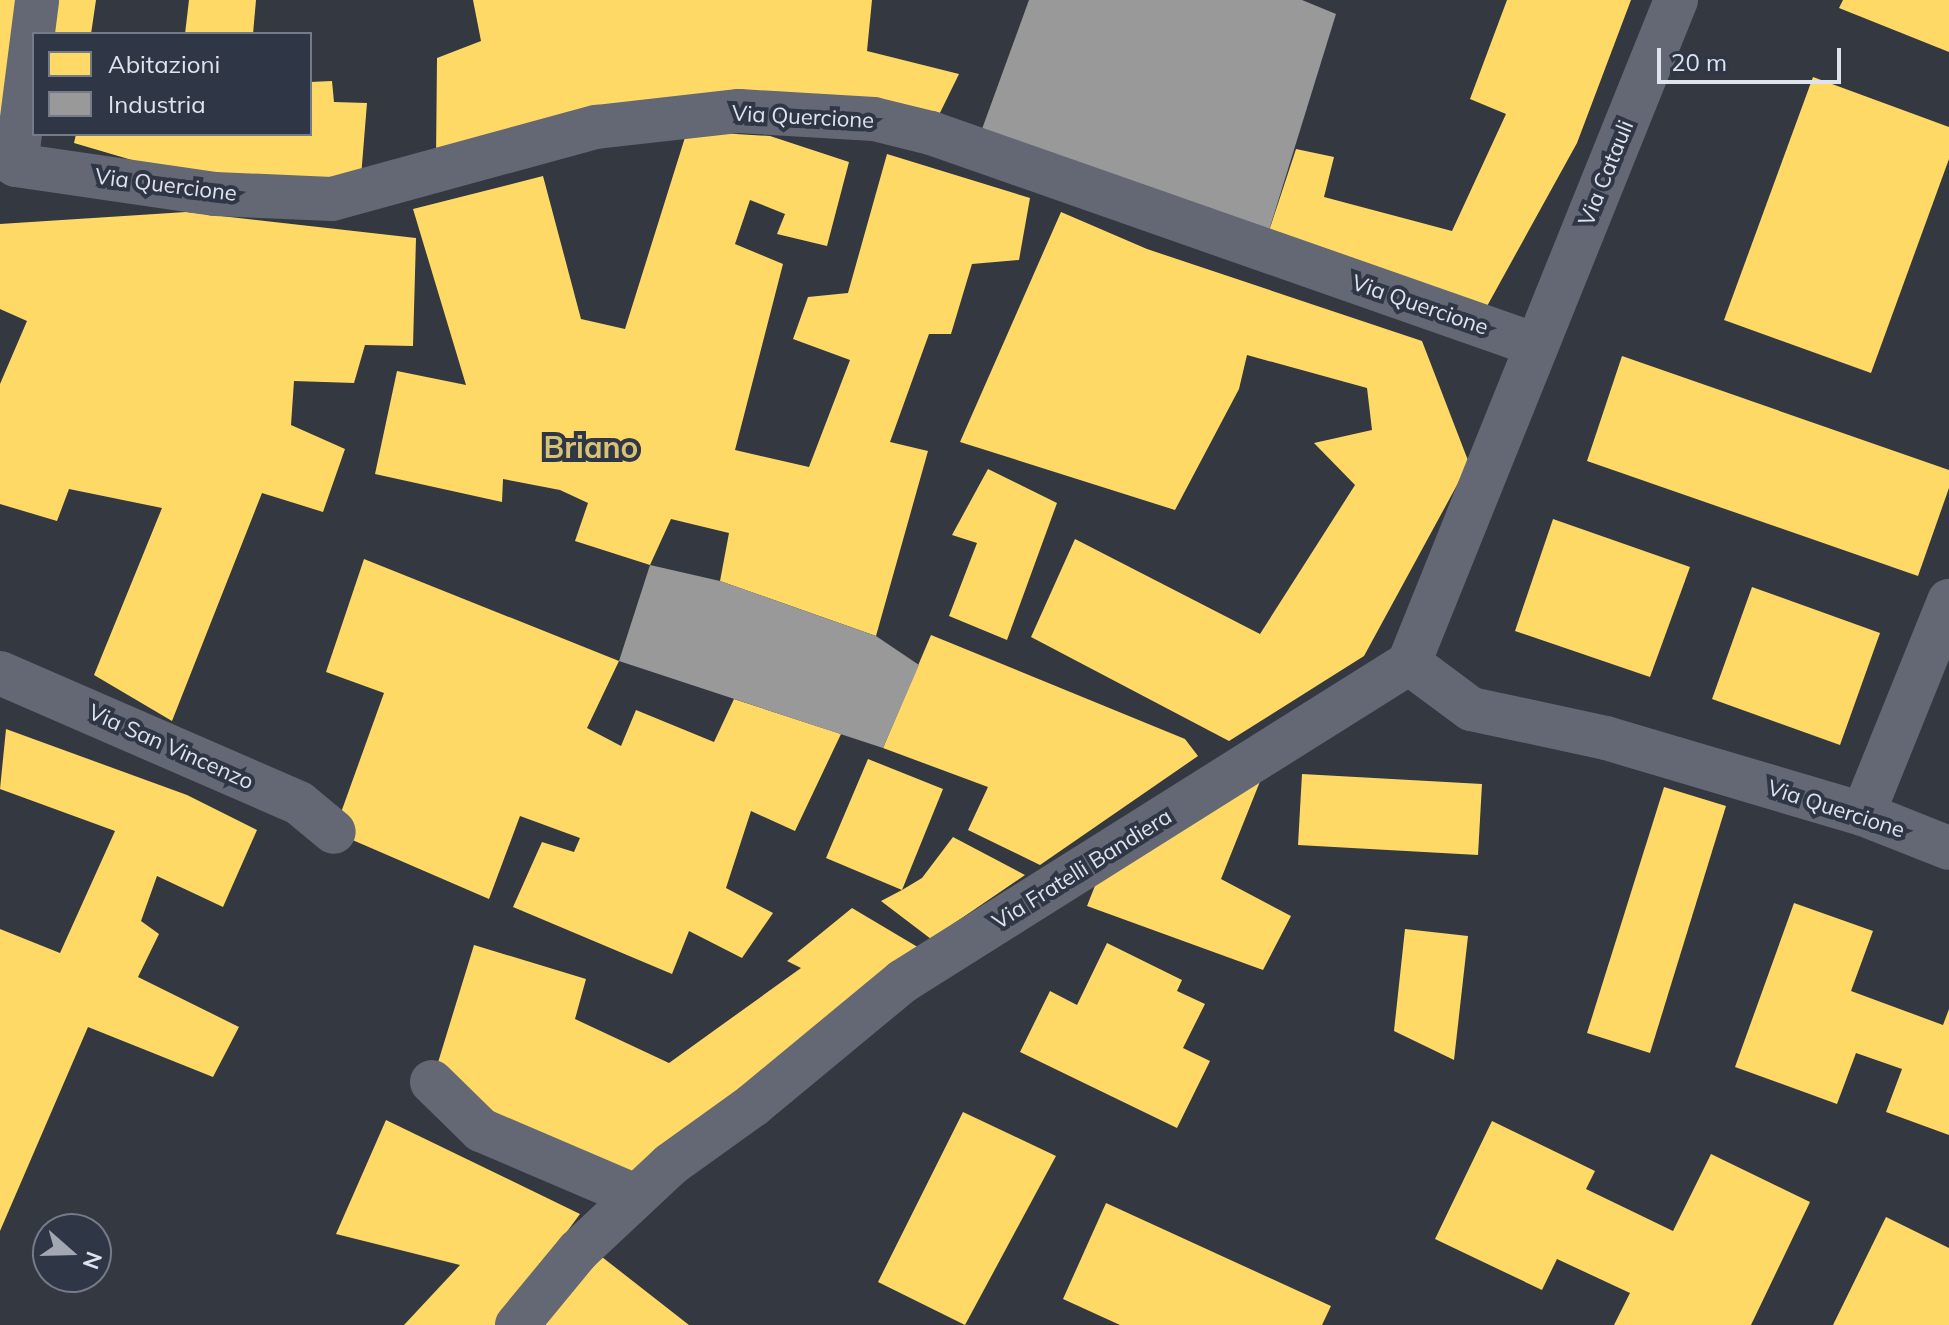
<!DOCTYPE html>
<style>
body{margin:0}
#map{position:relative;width:1949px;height:1325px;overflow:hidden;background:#343841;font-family:Mulish,sans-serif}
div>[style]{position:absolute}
.homes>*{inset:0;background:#ffd966}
.industry>*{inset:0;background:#999}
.minor>*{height:44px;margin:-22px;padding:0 22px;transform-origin:22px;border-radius:22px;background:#636874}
span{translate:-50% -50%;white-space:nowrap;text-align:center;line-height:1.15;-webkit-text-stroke:8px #2f3646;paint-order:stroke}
.street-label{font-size:22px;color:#dee3ed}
.district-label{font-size:30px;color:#d7c275;font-weight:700}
.legend{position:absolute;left:32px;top:32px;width:280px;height:104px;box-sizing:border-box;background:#2f3646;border:2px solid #757b89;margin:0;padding:10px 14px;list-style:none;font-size:24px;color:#dee3ed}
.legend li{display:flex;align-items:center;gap:16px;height:40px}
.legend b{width:40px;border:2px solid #757b89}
.north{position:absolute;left:32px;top:1213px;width:80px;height:80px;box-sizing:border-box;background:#2f3646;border:2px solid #757b89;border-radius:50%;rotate:110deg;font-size:22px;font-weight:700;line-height:32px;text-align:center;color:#dee3ed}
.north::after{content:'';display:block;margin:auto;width:28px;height:36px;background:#a2a7b1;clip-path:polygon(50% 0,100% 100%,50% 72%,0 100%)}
.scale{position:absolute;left:1657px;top:48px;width:184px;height:36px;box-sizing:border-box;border:4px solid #dee3ed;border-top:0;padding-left:10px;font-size:24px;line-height:28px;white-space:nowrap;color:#dee3ed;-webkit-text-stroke:6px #2f3646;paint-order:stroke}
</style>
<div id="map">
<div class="homes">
<i style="clip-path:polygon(0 0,30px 0,0 132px)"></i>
<i style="clip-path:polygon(47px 0,96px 0,91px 34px,42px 34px)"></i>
<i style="clip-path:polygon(189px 0,256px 0,253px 34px,185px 34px)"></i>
<i style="clip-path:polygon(473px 0,872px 0,867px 51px,959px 74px,934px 125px,854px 106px,436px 160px,437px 58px,481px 41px)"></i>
<i style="clip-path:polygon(1507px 0,1631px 0,1577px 143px,1486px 308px,1267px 237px,1296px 149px,1334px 157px,1324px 197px,1452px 231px,1506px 114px,1470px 99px)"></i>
<i style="clip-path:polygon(1843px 0,1949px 0,1949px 52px,1839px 8px)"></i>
<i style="clip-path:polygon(1813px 77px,1949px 127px,1949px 159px,1871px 373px,1724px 320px)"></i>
<i style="clip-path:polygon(332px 81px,334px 102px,367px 103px,361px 177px,193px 178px,74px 143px,76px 134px,310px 134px,310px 82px)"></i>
<i style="clip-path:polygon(687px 131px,770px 136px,849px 162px,827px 246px,777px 234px,785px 214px,750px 200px,735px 244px,783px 264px,735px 450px,809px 467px,850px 360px,793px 339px,808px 297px,848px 293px,887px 154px,1030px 198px,1019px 260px,972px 264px,951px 334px,929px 334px,890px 442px,928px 451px,876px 636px,720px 581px,729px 533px,671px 519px,650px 565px,575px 541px,588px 503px,560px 490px,503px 479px,502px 502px,375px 474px,397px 371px,466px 385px,413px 209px,543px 176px,581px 319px,625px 329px)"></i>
<i style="clip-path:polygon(186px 212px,416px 238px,413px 346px,365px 345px,354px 383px,294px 381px,291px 425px,345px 449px,323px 512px,262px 493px,172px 721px,94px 675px,162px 508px,69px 489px,57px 521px,0 504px,0 384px,27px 321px,0 309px,0 224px)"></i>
<i style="clip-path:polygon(1061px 212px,1147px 249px,1422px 341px,1469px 463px,1364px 656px,1229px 741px,1031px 637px,1075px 539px,1260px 634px,1355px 485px,1314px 443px,1372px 430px,1367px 388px,1247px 355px,1239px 389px,1175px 510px,960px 442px)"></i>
<i style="clip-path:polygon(1622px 356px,1949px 470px,1949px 488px,1918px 576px,1587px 461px)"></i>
<i style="clip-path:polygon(988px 469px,1057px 503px,1007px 640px,949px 616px,977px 543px,952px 535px)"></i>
<i style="clip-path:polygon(1553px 519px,1690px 567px,1650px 677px,1515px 631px)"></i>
<i style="clip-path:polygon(364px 559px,619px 661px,587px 728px,621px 746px,636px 710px,714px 742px,734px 699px,841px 734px,795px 831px,751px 811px,726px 888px,773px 913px,742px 958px,689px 931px,672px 974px,513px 907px,542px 842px,574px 852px,580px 838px,520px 816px,489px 899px,334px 832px,384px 693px,326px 672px)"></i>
<i style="clip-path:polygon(1752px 587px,1880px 633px,1840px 745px,1712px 699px)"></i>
<i style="clip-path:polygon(931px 635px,1185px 739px,1198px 756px,1040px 865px,968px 830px,988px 787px,883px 748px)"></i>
<i style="clip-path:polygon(6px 729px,187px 795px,257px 830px,223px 907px,157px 876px,141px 921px,159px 934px,138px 977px,239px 1027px,213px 1077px,88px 1027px,0 1231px,0 929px,60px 953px,115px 831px,0 789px)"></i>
<i style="clip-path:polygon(868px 759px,943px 789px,902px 890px,922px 878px,953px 837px,1025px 875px,931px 939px,881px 901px,902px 890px,826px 858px)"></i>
<i style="clip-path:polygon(1263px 774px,1221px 879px,1291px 916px,1263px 970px,1087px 906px,1100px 873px)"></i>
<i style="clip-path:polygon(1302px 774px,1482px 784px,1478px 855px,1298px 845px)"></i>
<i style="clip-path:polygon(1664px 787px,1726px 806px,1650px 1053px,1587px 1033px)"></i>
<i style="clip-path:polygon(1794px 903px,1873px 931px,1851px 991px,1943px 1025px,1949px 1009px,1949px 1135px,1886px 1112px,1902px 1069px,1856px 1053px,1837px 1104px,1735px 1067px)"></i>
<i style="clip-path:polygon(852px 908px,921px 949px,635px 1180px,432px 1082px,474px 945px,586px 979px,575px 1019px,669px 1063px,801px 968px,787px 961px)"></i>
<i style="clip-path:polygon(1405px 929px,1468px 936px,1454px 1060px,1394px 1031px)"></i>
<i style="clip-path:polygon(1107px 943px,1182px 980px,1177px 991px,1205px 1004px,1183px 1048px,1210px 1061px,1177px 1128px,1020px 1052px,1050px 991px,1077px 1005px)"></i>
<i style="clip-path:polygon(963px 1112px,1056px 1156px,965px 1325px,878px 1282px)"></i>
<i style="clip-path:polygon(386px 1120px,580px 1214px,498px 1325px,404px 1325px,460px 1265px,336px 1234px)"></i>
<i style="clip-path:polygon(1492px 1121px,1595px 1171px,1586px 1189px,1673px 1231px,1711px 1154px,1810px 1202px,1751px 1325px,1614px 1325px,1630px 1293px,1557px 1259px,1542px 1290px,1435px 1239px)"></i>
<i style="clip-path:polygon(1106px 1203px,1331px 1306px,1322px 1325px,1120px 1325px,1063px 1299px)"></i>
<i style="clip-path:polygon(1886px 1217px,1949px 1248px,1949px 1325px,1833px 1325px)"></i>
<i style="clip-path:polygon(602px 1257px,689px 1325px,538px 1325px)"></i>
</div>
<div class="industry">
<i style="clip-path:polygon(1029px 0,1302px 0,1336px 14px,1267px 237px,978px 140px)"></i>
<i style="clip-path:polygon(650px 565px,720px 581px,876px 636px,919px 665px,883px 748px,619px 661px)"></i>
</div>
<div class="minor">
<i style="left:0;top:155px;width:19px;rotate:32deg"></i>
<i style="left:16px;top:165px;width:201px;rotate:8.3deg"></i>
<i style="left:215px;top:194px;width:117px;rotate:2.4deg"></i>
<i style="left:332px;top:199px;width:274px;rotate:-15.3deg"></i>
<i style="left:596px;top:127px;width:144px;rotate:-6.4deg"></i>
<i style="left:739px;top:111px;width:135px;rotate:3.4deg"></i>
<i style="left:874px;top:119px;width:59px;rotate:13.8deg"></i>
<i style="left:931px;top:133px;width:641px;rotate:19.31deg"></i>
<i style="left:16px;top:165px;width:166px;rotate:-82.7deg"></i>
<i style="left:1409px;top:663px;width:77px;rotate:36.6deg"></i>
<i style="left:1471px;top:709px;width:138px;rotate:12.1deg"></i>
<i style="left:1606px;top:738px;width:268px;rotate:16.5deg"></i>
<i style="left:1863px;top:814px;width:92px;rotate:21.6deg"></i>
<i style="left:0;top:673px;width:326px;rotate:23.5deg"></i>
<i style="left:299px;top:803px;width:45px;rotate:39.6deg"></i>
<i style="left:1863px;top:814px;width:230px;rotate:-68deg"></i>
<i style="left:432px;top:1082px;width:69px;rotate:44.4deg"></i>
<i style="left:481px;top:1130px;width:168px;rotate:23.1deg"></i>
<i style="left:517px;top:1325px;width:96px;rotate:-50.5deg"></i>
<i style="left:578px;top:1251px;width:127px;rotate:-43.1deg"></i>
<i style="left:671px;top:1164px;width:101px;rotate:-35.7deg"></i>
<i style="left:753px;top:1105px;width:195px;rotate:-39.6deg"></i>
<i style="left:903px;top:981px;width:598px;rotate:-32.15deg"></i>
<i style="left:1409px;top:663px;width:715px;rotate:-68.06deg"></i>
</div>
<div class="street-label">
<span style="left:803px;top:117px;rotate:3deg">Via Quercione</span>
<span style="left:1606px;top:173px;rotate:-68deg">Via Catauli</span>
<span style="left:166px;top:185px;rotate:7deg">Via Quercione</span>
<span style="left:1420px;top:305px;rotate:19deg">Via Quercione</span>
<span style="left:171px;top:747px;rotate:24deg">Via San Vincenzo</span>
<span style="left:1836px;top:809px;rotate:18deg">Via Quercione</span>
<span style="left:1082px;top:869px;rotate:-32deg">Via Fratelli Bandiera</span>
</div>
<div class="district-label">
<span style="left:591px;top:447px">Briano</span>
</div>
<ul class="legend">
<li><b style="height:22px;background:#ffd966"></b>Abitazioni</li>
<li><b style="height:22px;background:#999"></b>Industria</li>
</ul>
<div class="north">N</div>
<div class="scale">20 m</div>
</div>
